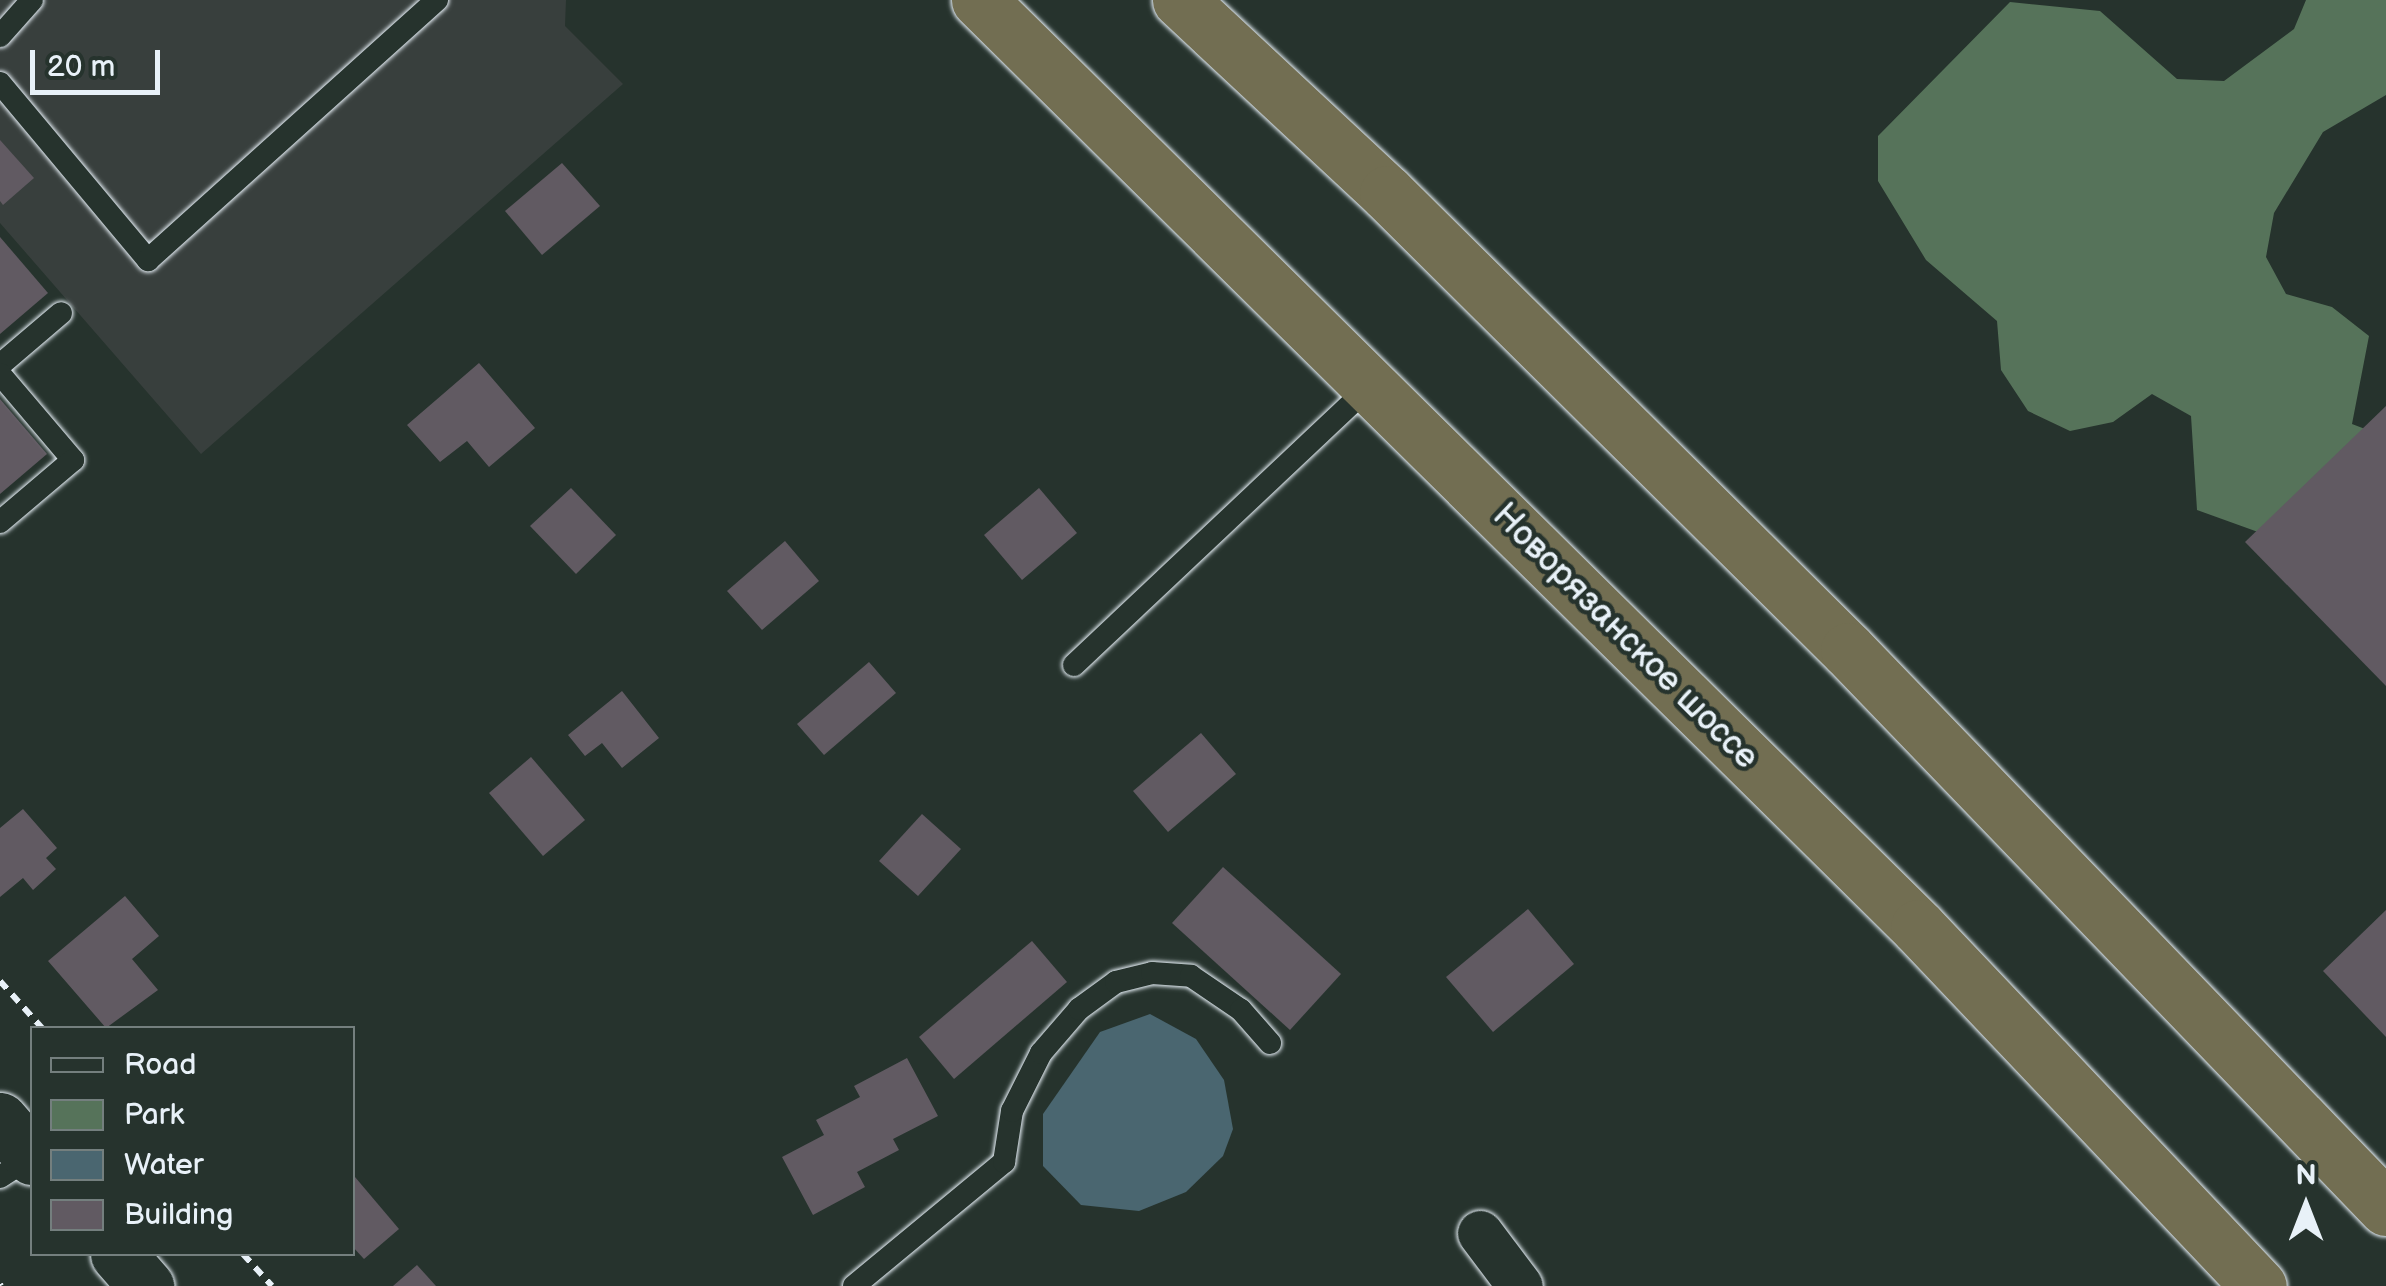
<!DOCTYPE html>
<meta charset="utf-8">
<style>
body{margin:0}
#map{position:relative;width:2386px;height:1286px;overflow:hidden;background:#26332d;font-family:"Balsamiq Sans",sans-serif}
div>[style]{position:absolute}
.built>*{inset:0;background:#383f3d}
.green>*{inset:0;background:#56735a}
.water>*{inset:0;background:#4a6670}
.building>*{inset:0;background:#615a62}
.path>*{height:6px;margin-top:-3px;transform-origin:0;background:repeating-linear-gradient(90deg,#e8f1f8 0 10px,transparent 0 18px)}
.roads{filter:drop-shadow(0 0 2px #e8f1f8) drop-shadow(0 0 2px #e8f1f8)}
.service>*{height:22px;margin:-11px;padding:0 11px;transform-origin:11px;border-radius:11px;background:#26332d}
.minor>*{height:45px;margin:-22.5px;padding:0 22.5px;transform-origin:22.5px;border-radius:22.5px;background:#26332d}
.secondary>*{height:55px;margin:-27.5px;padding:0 27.5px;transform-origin:27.5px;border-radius:27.5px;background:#26332d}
.trunk>*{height:55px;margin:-27.5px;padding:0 27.5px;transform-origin:27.5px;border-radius:27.5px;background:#726e52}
span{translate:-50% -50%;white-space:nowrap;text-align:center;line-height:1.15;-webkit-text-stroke:9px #26332d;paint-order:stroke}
.street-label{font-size:35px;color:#e8f1f8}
.legend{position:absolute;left:30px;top:1026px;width:325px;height:230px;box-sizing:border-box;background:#26332d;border:2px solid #747f7e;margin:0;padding:12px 18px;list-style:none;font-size:30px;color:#e8f1f8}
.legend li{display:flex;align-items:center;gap:20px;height:50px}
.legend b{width:50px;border:2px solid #747f7e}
.north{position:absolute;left:2256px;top:1156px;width:100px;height:100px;-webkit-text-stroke:8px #26332d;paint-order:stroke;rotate:0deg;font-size:28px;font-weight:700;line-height:40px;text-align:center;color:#e8f1f8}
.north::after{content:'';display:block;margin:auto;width:35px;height:45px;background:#e8f1f8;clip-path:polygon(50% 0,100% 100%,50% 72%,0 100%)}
.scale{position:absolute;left:30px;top:50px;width:130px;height:45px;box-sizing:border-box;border:5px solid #e8f1f8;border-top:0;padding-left:12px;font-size:30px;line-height:35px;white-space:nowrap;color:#e8f1f8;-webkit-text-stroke:8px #26332d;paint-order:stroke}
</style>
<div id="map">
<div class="built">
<i style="clip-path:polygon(0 0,566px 0,565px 26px,623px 84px,201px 454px,0 223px)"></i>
</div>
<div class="green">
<i style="clip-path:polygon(2306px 0,2386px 0,2386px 95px,2323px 132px,2274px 213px,2266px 257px,2286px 294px,2332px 307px,2369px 336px,2352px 424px,2386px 437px,2283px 541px,2197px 510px,2191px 416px,2152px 394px,2113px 422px,2070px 431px,2028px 411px,2001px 370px,1997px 321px,1926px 260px,1878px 181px,1878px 136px,2010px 2px,2100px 11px,2177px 79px,2224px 81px,2294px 29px)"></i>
</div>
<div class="water">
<i style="clip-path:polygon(1150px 1014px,1196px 1039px,1224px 1080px,1233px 1129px,1223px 1156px,1186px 1192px,1139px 1211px,1081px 1205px,1043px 1166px,1043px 1114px,1100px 1032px)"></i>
</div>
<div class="building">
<i style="clip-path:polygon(0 140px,34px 178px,3px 205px,0 201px)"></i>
<i style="clip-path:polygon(562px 163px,600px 206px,542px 255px,505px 211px)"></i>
<i style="clip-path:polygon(0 237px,48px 293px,0 334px)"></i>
<i style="clip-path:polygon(479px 363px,535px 428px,489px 467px,467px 441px,440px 462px,407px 425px)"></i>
<i style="clip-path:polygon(0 399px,47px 454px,0 494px)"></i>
<i style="clip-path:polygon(2386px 406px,2386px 686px,2245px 542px)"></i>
<i style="clip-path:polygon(571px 488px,616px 535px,576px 574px,530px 526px)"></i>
<i style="clip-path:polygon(1039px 488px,1077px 533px,1022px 580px,984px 535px)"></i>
<i style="clip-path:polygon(785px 541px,819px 581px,762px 630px,727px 591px)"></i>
<i style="clip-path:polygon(869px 662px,896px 693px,824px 755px,797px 724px)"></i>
<i style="clip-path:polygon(622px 691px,659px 738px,622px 768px,602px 743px,585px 756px,568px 735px)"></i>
<i style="clip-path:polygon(1201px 733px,1236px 774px,1168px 832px,1133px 791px)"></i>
<i style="clip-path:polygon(531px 757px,585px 820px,543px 856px,489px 793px)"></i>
<i style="clip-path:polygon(23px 809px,57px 848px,46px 858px,56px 869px,33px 890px,23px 878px,0 897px,0 828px)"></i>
<i style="clip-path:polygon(922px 814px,961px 849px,918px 896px,879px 861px)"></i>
<i style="clip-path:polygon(1223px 867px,1341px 974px,1290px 1030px,1172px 923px)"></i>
<i style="clip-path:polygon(125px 896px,159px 936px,132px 959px,158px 990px,106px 1028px,48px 961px)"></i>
<i style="clip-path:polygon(1528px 909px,1574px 964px,1493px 1032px,1446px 977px)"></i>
<i style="clip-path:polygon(2386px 910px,2386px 1037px,2323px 971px)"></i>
<i style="clip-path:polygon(1032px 941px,1067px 982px,954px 1079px,919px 1037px)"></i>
<i style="clip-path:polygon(907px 1058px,938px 1116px,893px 1139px,899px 1150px,857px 1172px,865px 1187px,813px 1215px,782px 1157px,824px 1135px,816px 1120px,860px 1097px,854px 1086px)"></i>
<i style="clip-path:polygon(355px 1177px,399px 1229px,364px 1259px,352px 1246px)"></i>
<i style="clip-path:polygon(417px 1265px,436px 1286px,393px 1286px)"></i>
</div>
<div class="path">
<i style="left:0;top:981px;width:63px;rotate:48.2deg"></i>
<i style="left:243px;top:1254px;width:43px;rotate:47.8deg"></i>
<i style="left:0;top:1284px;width:2px;rotate:63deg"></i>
</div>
<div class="roads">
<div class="service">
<i style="left:0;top:36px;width:48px;rotate:-48.4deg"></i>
<i style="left:0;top:83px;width:231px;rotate:50.1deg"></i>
<i style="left:148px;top:260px;width:389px;rotate:-42deg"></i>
<i style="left:0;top:365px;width:80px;rotate:-40.4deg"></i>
<i style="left:0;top:374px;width:113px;rotate:49.7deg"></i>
<i style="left:73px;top:460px;width:96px;rotate:139.7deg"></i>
<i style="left:1074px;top:665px;width:407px;rotate:-43.3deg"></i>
<i style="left:0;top:1177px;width:38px;rotate:-33deg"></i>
<i style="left:854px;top:1286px;width:195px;rotate:-39.6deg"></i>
<i style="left:1004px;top:1162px;width:52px;rotate:-81.1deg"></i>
<i style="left:1012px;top:1111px;width:65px;rotate:-63.4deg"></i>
<i style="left:1041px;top:1053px;width:58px;rotate:-49.2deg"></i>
<i style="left:1079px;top:1009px;width:46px;rotate:-36.1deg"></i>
<i style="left:1116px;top:982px;width:37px;rotate:-14deg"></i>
<i style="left:1152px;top:973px;width:39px;rotate:4deg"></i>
<i style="left:1191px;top:976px;width:60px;rotate:34.2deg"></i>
<i style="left:1241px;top:1010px;width:44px;rotate:48.7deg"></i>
</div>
<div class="minor">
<i style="left:1480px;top:1233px;width:66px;rotate:53deg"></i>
</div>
<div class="secondary">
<i style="left:0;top:1120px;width:49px;rotate:49.1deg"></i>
<i style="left:118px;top:1254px;width:43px;rotate:48.8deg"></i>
</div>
<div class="trunk">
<i style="left:979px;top:0;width:1319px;rotate:44.63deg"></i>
<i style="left:1918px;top:927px;width:495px;rotate:46.5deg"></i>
<i style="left:1180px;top:0;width:283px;rotate:43deg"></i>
<i style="left:1387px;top:193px;width:649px;rotate:44.75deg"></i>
<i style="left:1848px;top:650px;width:775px;rotate:46.05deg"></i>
</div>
</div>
<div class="street-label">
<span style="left:1625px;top:637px;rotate:45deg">Новорязанское шоссе</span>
</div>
<ul class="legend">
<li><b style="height:12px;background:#26332d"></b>Road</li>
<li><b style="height:28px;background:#56735a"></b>Park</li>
<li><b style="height:28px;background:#4a6670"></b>Water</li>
<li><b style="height:28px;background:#615a62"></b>Building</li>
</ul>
<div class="north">N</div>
<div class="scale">20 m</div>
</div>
